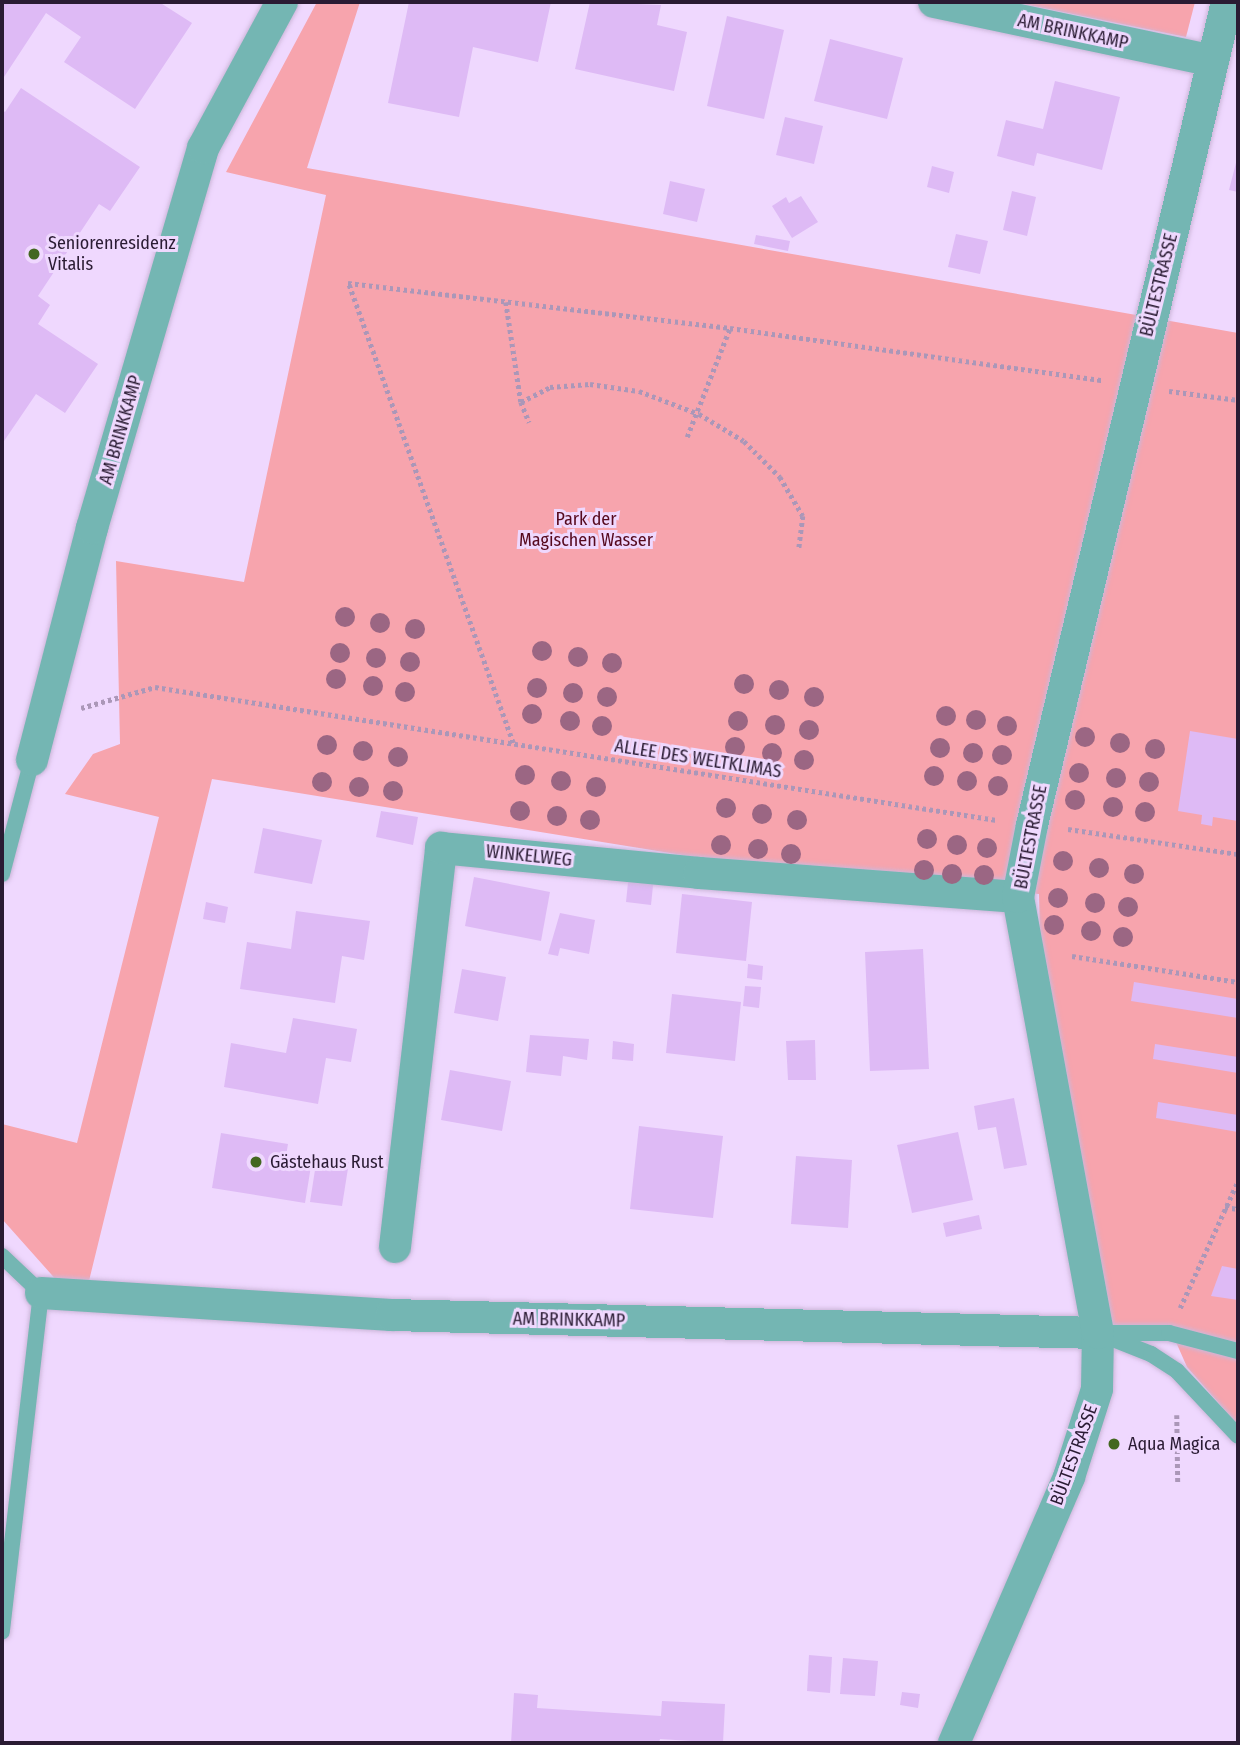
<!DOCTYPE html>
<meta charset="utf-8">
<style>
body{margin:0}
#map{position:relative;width:1240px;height:1745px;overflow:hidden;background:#efd8fe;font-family:"Fira Sans Condensed",sans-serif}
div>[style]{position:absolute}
.green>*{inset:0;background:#f7a4ad}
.building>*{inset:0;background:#debaf5}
.path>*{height:4.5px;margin-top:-2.25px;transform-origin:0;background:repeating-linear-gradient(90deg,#ab97b8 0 3.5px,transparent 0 7px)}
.roads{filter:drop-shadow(0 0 2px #ccb6d9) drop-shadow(0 0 2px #ccb6d9)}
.service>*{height:16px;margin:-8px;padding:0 8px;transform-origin:8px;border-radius:8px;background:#74b6b3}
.minor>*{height:32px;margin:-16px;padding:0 16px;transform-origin:16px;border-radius:16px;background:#74b6b3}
.trees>*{width:20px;height:20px;margin:-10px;border-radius:50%;background:#9b6683}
.dots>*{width:19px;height:19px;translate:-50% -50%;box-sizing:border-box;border:4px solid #efd8fe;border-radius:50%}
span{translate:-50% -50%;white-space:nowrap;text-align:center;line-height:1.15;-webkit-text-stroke:6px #efd8fe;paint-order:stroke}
.street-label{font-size:18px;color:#2a1b33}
.poi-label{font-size:18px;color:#2a1b33}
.left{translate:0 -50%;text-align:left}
.park-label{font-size:18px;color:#56091e}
.frame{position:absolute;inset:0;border:4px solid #2a1b33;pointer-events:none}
</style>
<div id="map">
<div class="green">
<i style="clip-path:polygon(317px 2px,360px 2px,307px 168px,1238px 333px,1238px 1425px,1187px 1367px,1176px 1342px,1104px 1334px,1040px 938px,1039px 894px,775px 870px,212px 779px,87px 1289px,67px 1292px,2px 1219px,2px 1124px,77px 1143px,159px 817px,65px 794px,93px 754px,120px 744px,116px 561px,244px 582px,326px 195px,226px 172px)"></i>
<i style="clip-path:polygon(1013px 2px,1195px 2px,1186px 37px)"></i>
</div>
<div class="building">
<i style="clip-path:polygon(2px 2px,159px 2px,192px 23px,135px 109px,64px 62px,81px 37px,46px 13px,2px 80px)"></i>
<i style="clip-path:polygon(409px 2px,551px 2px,538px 62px,473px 47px,459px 117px,388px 103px)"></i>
<i style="clip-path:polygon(590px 2px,661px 5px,657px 25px,687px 32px,674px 91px,575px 69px)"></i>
<i style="clip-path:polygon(727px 16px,784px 30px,764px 119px,707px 106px)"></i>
<i style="clip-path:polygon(830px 39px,903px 58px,887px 119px,814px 101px)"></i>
<i style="clip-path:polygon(1055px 81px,1120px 97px,1102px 170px,1037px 153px,1034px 166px,997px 156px,1006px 120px,1043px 129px)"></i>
<i style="clip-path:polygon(21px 88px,140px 167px,110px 211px,99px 204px,38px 296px,50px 305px,38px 324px,98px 364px,65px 413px,36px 394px,2px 444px,2px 110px,5px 112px)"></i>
<i style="clip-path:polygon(785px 117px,823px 126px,814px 164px,776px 155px)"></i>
<i style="clip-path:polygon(1237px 159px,1238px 159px,1238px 192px,1229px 190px)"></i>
<i style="clip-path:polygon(932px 166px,954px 172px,949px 193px,927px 187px)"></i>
<i style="clip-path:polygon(670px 181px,705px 189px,697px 222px,663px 214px)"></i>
<i style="clip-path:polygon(1012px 191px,1036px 197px,1027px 236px,1003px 230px)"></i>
<i style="clip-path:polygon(801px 196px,818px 222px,792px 238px,772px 206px,786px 197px,789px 203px)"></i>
<i style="clip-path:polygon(956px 234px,988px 241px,980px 274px,948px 267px)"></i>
<i style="clip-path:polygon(756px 235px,790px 241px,788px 251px,754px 244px)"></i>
<i style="clip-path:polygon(1190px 731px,1238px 739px,1238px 821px,1213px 817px,1212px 826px,1201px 824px,1202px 815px,1178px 811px)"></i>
<i style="clip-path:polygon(381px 811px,418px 817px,413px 845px,376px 837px)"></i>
<i style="clip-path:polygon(263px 828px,322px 840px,312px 884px,254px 873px)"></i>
<i style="clip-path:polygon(629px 873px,654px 876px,651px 905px,626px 902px)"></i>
<i style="clip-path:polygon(474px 877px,550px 892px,541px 941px,465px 926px)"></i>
<i style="clip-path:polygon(682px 894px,752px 902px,746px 961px,676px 953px)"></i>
<i style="clip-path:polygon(206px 902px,228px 907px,225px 923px,203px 919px)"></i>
<i style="clip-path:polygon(296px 911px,370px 921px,364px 960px,342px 956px,335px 1003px,240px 989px,247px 942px,291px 949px)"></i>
<i style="clip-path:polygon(560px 913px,595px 920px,589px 954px,560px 948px,558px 956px,548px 954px)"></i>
<i style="clip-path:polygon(923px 949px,929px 1069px,870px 1071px,865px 952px)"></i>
<i style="clip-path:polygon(748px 964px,763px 966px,762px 980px,747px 978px)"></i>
<i style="clip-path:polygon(462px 969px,506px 977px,498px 1021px,454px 1013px)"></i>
<i style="clip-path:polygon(1134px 982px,1238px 999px,1238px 1018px,1131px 1001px)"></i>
<i style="clip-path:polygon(745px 986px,761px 987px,759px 1008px,743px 1006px)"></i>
<i style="clip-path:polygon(672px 994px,741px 1002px,735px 1061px,666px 1053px)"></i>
<i style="clip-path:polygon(293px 1018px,357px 1029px,351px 1062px,326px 1058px,318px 1104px,224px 1087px,231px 1043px,286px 1053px)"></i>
<i style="clip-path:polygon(530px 1035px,589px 1039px,587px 1060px,563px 1056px,561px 1076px,526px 1072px)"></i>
<i style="clip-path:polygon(815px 1040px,816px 1080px,788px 1080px,786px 1041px)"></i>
<i style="clip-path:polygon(613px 1041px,634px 1044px,633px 1061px,612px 1059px)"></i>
<i style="clip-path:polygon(1155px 1044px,1238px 1057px,1238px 1073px,1153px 1059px)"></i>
<i style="clip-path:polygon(450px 1070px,511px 1081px,502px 1131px,441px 1120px)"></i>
<i style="clip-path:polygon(1014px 1098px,1027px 1165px,1004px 1169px,996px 1127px,978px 1130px,974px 1106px)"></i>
<i style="clip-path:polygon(1158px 1102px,1238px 1115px,1238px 1132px,1156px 1118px)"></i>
<i style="clip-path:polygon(639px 1126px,723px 1136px,713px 1218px,630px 1209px)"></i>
<i style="clip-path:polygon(958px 1132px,973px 1200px,912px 1213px,897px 1145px)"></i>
<i style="clip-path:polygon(221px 1133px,288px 1144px,285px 1162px,311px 1166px,305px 1203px,212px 1188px)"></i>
<i style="clip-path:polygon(796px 1156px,852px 1160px,848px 1228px,791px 1224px)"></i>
<i style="clip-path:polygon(317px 1157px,349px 1162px,342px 1206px,310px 1202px)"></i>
<i style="clip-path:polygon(979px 1215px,982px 1229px,946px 1237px,943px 1223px)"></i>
<i style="clip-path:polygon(1222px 1266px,1238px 1269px,1238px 1300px,1211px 1296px)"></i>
<i style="clip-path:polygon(809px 1655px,832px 1657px,830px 1693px,807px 1691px)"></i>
<i style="clip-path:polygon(843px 1658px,878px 1661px,875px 1696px,840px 1694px)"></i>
<i style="clip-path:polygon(902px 1692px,920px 1694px,918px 1708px,900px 1705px)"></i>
<i style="clip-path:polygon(514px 1693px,538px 1695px,537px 1708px,661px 1716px,662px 1701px,725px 1704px,723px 1743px,660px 1739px,659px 1743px,511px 1743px)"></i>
</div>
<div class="path">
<i style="left:506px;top:302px;width:101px;rotate:81.5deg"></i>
<i style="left:521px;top:402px;width:33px;rotate:-27deg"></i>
<i style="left:550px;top:387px;width:40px;rotate:-4.3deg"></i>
<i style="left:590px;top:384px;width:49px;rotate:8.1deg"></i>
<i style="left:639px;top:391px;width:64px;rotate:21deg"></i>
<i style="left:699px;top:414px;width:52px;rotate:31deg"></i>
<i style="left:744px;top:441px;width:51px;rotate:45deg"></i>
<i style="left:780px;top:477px;width:45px;rotate:59.5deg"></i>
<i style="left:803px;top:516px;width:32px;rotate:97deg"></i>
<i style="left:1169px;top:391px;width:70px;rotate:7.4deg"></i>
<i style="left:521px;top:402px;width:22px;rotate:68deg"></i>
<i style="left:687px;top:437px;width:117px;rotate:-68.5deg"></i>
<i style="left:81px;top:708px;width:77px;rotate:-15.8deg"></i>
<i style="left:155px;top:687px;width:852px;rotate:8.98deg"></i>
<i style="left:513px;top:743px;width:489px;rotate:-109.7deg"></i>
<i style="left:348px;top:283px;width:385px;rotate:6.7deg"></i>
<i style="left:730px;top:328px;width:376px;rotate:8deg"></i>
<i style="left:1068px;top:829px;width:172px;rotate:8.4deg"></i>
<i style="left:1072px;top:956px;width:168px;rotate:8.9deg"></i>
<i style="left:1225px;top:1207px;width:13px;rotate:9deg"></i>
<i style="left:1180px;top:1308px;width:140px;rotate:-65.5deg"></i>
<i style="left:1177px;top:1415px;width:69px;rotate:89.2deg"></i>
</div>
<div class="roads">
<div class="service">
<i style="left:2px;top:874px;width:118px;rotate:-75.3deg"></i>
<i style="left:2px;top:1256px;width:54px;rotate:43.5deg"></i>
<i style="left:41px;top:1293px;width:341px;rotate:96.6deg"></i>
<i style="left:1098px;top:1333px;width:57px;rotate:21.6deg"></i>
<i style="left:1151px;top:1354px;width:31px;rotate:33deg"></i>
<i style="left:1177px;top:1371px;width:89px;rotate:46.8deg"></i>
<i style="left:1107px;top:1333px;width:62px"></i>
<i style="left:1169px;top:1333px;width:71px;rotate:14.6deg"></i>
</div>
<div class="minor">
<i style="left:934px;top:2px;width:285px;rotate:11.9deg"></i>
<i style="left:32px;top:760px;width:240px;rotate:-75.5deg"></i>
<i style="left:92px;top:528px;width:396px;rotate:-73.7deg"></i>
<i style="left:203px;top:148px;width:166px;rotate:-61.6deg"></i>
<i style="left:395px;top:1247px;width:402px;rotate:-83.4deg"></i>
<i style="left:441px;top:848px;width:259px;rotate:5.5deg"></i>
<i style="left:699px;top:873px;width:320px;rotate:4.3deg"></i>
<i style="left:41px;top:1293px;width:351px;rotate:3.6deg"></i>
<i style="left:391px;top:1315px;width:707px;rotate:1.46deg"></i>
<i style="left:954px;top:1743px;width:290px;rotate:-66.6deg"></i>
<i style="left:1069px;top:1477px;width:92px;rotate:-72.3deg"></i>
<i style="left:1097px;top:1389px;width:56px;rotate:-89deg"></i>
<i style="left:1098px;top:1333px;width:443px;rotate:-100.4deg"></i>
<i style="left:1018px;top:897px;width:73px;rotate:-79deg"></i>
<i style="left:1032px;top:825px;width:846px;rotate:-76.67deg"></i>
</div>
</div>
<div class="trees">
<i style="left:345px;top:617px"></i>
<i style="left:380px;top:623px"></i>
<i style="left:415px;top:629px"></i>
<i style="left:542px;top:651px"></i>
<i style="left:340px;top:653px"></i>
<i style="left:578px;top:657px"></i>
<i style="left:376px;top:658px"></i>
<i style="left:410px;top:662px"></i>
<i style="left:612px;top:663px"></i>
<i style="left:336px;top:679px"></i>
<i style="left:744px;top:684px"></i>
<i style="left:373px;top:686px"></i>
<i style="left:537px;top:688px"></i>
<i style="left:779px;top:690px"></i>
<i style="left:405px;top:692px"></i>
<i style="left:573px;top:693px"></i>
<i style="left:607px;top:697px"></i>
<i style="left:814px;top:697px"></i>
<i style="left:532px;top:714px"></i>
<i style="left:946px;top:716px"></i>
<i style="left:976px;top:720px"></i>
<i style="left:570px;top:721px"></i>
<i style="left:738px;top:721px"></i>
<i style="left:775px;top:725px"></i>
<i style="left:602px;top:726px"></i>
<i style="left:1007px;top:726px"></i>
<i style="left:809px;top:730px"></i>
<i style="left:1085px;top:737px"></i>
<i style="left:1120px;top:743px"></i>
<i style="left:327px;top:745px"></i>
<i style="left:735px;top:747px"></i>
<i style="left:940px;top:748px"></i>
<i style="left:1155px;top:749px"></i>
<i style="left:363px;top:751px"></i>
<i style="left:772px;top:753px"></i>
<i style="left:973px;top:753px"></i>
<i style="left:1002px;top:755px"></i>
<i style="left:398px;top:757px"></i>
<i style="left:804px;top:760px"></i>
<i style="left:1079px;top:773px"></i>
<i style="left:525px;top:775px"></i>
<i style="left:934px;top:776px"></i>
<i style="left:1116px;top:778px"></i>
<i style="left:561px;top:781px"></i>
<i style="left:967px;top:781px"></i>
<i style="left:322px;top:782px"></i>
<i style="left:1149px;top:782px"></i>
<i style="left:998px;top:786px"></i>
<i style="left:359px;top:787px"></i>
<i style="left:596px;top:787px"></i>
<i style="left:393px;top:791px"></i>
<i style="left:1075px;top:800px"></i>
<i style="left:1113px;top:807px"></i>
<i style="left:726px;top:808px"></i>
<i style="left:520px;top:811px"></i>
<i style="left:1145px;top:812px"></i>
<i style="left:762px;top:814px"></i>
<i style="left:557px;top:816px"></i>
<i style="left:590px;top:820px"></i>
<i style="left:797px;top:820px"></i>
<i style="left:927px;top:839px"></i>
<i style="left:721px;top:845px"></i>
<i style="left:957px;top:845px"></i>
<i style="left:987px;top:848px"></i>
<i style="left:758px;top:849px"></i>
<i style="left:791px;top:854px"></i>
<i style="left:1063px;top:861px"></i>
<i style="left:1099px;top:868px"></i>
<i style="left:924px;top:870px"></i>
<i style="left:952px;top:874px"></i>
<i style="left:1134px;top:874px"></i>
<i style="left:984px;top:875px"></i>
<i style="left:1058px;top:898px"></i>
<i style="left:1095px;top:903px"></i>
<i style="left:1128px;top:907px"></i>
<i style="left:1054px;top:925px"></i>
<i style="left:1091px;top:931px"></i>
<i style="left:1123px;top:937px"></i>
</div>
<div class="dots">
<i style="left:34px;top:254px;background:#436720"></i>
<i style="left:256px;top:1162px;background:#436720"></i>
<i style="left:1114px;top:1444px;background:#436720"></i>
</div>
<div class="street-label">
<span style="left:1073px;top:32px;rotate:12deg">AM BRINKKAMP</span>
<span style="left:1159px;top:285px;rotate:-76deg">BÜLTESTRASSE</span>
<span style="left:121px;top:430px;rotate:-74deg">AM BRINKKAMP</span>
<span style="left:698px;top:759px;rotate:9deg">ALLEE DES WELTKLIMAS</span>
<span style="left:1031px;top:837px;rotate:-79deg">BÜLTESTRASSE</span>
<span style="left:529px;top:856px;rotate:6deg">WINKELWEG</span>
<span style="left:569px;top:1320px;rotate:1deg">AM BRINKKAMP</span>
<span style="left:1074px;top:1455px;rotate:-70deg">BÜLTESTRASSE</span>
</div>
<div class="poi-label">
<span class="left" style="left:48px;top:254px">Seniorenresidenz<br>Vitalis</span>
<span class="left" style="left:270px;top:1162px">Gästehaus Rust</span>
<span class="left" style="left:1128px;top:1444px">Aqua Magica</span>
</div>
<div class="park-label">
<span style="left:586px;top:530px">Park der<br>Magischen Wasser</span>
</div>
<div class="frame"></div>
</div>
